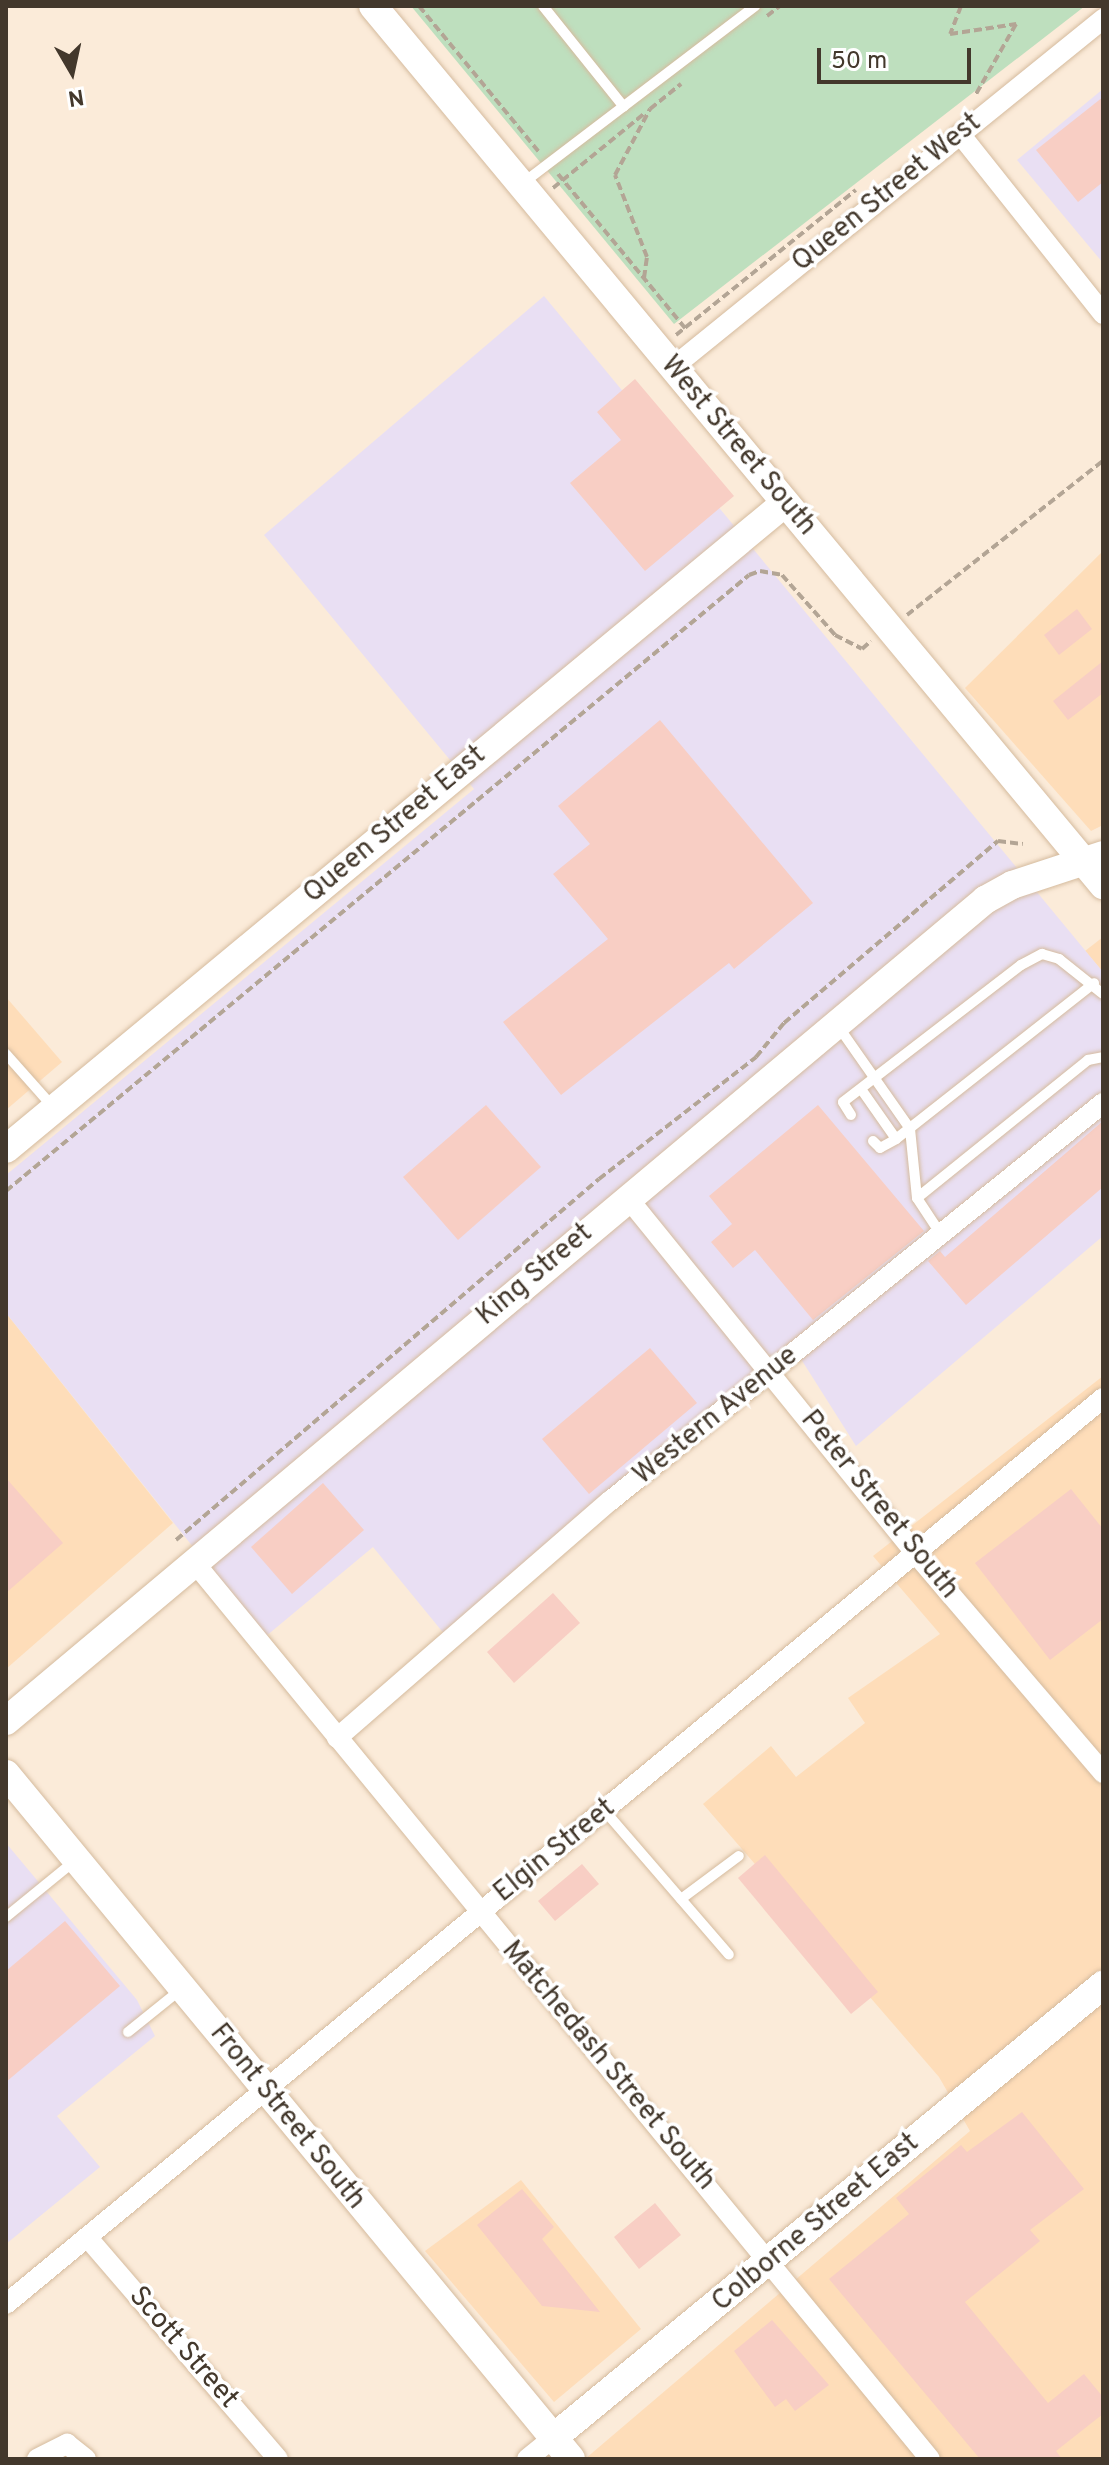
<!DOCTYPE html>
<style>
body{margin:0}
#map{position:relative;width:1109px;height:2465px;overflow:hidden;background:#fbebd9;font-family:Overpass,sans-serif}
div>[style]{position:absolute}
.built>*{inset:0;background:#feddb9}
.industrial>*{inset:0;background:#e9dff3}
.green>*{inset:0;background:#bedfbe}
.building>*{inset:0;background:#f8cec4}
.path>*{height:4px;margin-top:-2px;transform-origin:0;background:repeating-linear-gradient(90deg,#b3a595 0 8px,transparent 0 12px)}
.roads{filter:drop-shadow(0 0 2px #d5bb9e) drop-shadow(0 0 2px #d5bb9e)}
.lane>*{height:10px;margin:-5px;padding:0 5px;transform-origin:5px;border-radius:5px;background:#fff}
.street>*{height:20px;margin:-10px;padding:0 10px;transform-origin:10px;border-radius:10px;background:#fff}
.secondary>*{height:28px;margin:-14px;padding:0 14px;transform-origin:14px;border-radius:14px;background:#fff}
span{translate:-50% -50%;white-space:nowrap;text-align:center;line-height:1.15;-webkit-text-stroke:7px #fff;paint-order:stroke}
.street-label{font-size:28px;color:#43382c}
.frame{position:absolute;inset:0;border:8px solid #43382c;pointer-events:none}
.north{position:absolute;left:32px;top:32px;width:80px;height:80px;-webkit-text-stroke:6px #fff;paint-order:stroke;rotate:171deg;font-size:22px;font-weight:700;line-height:32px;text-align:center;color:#43382c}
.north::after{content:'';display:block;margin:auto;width:28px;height:36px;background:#43382c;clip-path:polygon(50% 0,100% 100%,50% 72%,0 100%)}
.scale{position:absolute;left:817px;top:48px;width:154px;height:36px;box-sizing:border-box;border:4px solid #43382c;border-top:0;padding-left:10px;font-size:24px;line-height:28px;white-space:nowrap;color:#43382c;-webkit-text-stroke:6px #fff;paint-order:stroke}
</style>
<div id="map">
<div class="built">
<i style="clip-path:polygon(1103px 551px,1103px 825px,1091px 831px,965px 688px)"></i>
<i style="clip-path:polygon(1103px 937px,1103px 972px,1085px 951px)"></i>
<i style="clip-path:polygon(6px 997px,62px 1062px,6px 1110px)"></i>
<i style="clip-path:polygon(6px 1313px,173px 1523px,6px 1669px)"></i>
<i style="clip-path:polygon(1103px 1376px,1103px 2459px,585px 2459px,970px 2131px,939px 2077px,703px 1804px,771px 1746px,796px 1777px,865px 1723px,848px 1698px,940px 1634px,873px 1556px)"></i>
<i style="clip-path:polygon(521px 2180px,641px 2329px,554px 2402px,425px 2251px)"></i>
</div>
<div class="industrial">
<i style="clip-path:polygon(1103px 89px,1103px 263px,1017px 160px)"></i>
<i style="clip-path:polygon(544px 296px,1103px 972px,1103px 1236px,856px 1446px,794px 1348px,450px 1641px,373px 1547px,265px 1637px,6px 1313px,6px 1175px,474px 789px,264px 535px)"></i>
<i style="clip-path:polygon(6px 1843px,137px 2000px,155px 2036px,57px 2116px,100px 2167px,6px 2244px)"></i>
</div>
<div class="green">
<i style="clip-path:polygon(411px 6px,1085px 6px,674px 324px)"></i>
</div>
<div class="building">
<i style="clip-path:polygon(1103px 97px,1103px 182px,1078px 202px,1036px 150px)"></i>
<i style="clip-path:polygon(635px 379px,734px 496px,645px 571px,570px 483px,621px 440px,597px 412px)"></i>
<i style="clip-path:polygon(1077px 609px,1092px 629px,1059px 655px,1044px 635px)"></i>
<i style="clip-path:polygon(1103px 661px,1103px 693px,1068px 720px,1053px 701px)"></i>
<i style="clip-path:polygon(660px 720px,813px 903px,734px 969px,729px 963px,561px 1095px,503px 1022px,608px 939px,553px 874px,590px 844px,558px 806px)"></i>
<i style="clip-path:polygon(486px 1105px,541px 1167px,458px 1240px,403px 1177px)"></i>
<i style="clip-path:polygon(818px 1105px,924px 1231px,813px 1320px,755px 1250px,733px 1268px,711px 1242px,732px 1224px,709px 1196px)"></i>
<i style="clip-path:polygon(1103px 1121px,1103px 1187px,966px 1305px,928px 1261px,940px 1251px,945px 1257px)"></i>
<i style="clip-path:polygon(650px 1348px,697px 1403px,589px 1494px,542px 1439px)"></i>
<i style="clip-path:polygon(6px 1478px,63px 1543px,6px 1593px)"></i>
<i style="clip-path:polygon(323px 1483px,364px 1530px,292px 1594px,251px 1547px)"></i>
<i style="clip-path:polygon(1071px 1489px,1103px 1529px,1103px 1619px,1050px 1660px,975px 1563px)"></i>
<i style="clip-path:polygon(553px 1593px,580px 1623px,514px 1683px,487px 1652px)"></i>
<i style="clip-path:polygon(765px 1855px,878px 1992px,851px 2014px,738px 1878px)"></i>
<i style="clip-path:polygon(582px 1864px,599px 1884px,555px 1921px,538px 1901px)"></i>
<i style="clip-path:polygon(65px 1921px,120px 1986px,6px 2082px,6px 1971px)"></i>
<i style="clip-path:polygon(1022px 2112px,1084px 2189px,1030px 2230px,1040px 2241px,965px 2302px,1048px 2403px,1084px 2374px,1103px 2397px,1103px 2414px,1056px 2451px,1062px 2459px,980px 2459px,829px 2279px,909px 2214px,896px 2198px,961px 2145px,967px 2152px)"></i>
<i style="clip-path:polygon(522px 2189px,554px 2227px,542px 2239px,600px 2312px,542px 2306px,477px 2225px)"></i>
<i style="clip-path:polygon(655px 2203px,681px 2235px,639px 2269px,614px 2237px)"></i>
<i style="clip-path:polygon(772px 2320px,829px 2385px,795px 2411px,786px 2399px,775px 2407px,734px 2351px)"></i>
</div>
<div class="path">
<i style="left:419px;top:6px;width:189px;rotate:50.6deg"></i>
<i style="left:961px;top:6px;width:30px;rotate:111deg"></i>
<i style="left:950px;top:34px;width:67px;rotate:-8.6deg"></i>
<i style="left:1016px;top:24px;width:81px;rotate:119.7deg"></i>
<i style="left:767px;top:16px;width:16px;rotate:-38deg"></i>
<i style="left:558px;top:174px;width:200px;rotate:50.5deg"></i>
<i style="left:553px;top:188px;width:119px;rotate:-39.2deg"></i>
<i style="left:644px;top:278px;width:21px;rotate:-82deg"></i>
<i style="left:647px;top:257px;width:88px;rotate:-111.3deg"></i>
<i style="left:615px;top:175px;width:75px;rotate:-62.1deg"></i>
<i style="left:650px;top:109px;width:40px;rotate:-39deg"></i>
<i style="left:676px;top:335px;width:231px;rotate:-38.9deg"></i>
<i style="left:907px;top:615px;width:249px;rotate:-38.2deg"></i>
<i style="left:6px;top:1191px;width:965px;rotate:-39.66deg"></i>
<i style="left:749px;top:575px;width:12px;rotate:-20deg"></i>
<i style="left:760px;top:571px;width:22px;rotate:10deg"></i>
<i style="left:782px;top:575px;width:80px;rotate:48.5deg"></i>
<i style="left:835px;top:635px;width:30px;rotate:27deg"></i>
<i style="left:862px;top:649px;width:12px;rotate:-42deg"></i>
<i style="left:176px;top:1540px;width:556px;rotate:-40.48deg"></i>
<i style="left:599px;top:1179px;width:199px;rotate:-37.8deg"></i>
<i style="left:756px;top:1057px;width:44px;rotate:-50.5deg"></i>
<i style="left:784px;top:1023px;width:281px;rotate:-40.4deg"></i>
<i style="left:998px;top:841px;width:25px;rotate:7deg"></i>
</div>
<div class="roads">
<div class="lane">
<i style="left:543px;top:6px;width:129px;rotate:51.3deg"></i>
<i style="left:523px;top:183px;width:292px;rotate:-37.3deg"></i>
<i style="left:838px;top:1026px;width:126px;rotate:55deg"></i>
<i style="left:910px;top:1129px;width:69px;rotate:84.2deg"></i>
<i style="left:917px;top:1198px;width:220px;rotate:-38.9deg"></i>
<i style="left:1088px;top:1060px;width:15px;rotate:-11deg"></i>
<i style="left:6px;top:1054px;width:71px;rotate:48.4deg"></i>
<i style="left:861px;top:1089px;width:61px;rotate:55deg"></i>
<i style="left:851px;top:1115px;width:15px;rotate:-122deg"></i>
<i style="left:843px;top:1102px;width:225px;rotate:-37.6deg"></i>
<i style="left:1021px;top:965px;width:24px;rotate:-28deg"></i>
<i style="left:1042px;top:954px;width:18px;rotate:16deg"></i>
<i style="left:1059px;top:959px;width:56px;rotate:38.5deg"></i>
<i style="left:873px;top:1141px;width:10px;rotate:45deg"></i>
<i style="left:880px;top:1148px;width:18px;rotate:-29deg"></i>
<i style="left:896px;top:1139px;width:252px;rotate:-38.2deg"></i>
<i style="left:917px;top:1198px;width:42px;rotate:56.7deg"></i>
<i style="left:604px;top:1810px;width:191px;rotate:49.2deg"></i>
<i style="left:681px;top:1899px;width:72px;rotate:-36.6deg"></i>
<i style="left:6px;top:1917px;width:90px;rotate:-39.2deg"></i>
<i style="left:128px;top:2032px;width:67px;rotate:-38.9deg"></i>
</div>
<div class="street">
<i style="left:960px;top:134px;width:230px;rotate:51.5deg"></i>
<i style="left:672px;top:368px;width:555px;rotate:-39deg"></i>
<i style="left:627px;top:1197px;width:461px;rotate:51deg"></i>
<i style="left:917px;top:1555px;width:287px;rotate:49.5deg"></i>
<i style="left:194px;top:1562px;width:1160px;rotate:50.63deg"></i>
<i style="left:337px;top:1738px;width:362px;rotate:-41deg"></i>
<i style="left:610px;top:1501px;width:634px;rotate:-38.91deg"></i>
<i style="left:88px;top:2238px;width:291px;rotate:49.3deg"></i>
<i style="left:6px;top:2304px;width:1423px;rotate:-39.55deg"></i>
<i style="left:37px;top:2459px;width:34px;rotate:-27deg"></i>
<i style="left:67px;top:2444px;width:24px;rotate:38deg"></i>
<i style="left:527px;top:2459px;width:33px;rotate:-39deg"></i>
</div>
<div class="secondary">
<i style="left:373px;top:6px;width:1143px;rotate:50.29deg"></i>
<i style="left:6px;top:1149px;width:1012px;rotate:-39.67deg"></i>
<i style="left:6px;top:1721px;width:1278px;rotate:-39.98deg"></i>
<i style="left:985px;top:900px;width:31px;rotate:-29deg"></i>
<i style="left:1012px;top:885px;width:96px;rotate:-18.2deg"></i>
<i style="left:6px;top:1774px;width:888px;rotate:50.48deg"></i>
<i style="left:553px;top:2438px;width:713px;rotate:-39.48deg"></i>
</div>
</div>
<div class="street-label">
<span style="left:887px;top:193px;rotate:-39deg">Queen Street West</span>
<span style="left:738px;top:446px;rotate:50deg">West Street South</span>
<span style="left:395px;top:825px;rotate:-40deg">Queen Street East</span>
<span style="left:535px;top:1275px;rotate:-40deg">King Street</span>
<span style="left:716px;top:1416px;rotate:-39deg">Western Avenue</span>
<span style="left:879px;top:1505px;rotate:51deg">Peter Street South</span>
<span style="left:555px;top:1851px;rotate:-39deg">Elgin Street</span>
<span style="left:608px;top:2066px;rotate:50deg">Matchedash Street South</span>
<span style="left:287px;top:2117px;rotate:51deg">Front Street South</span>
<span style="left:816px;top:2223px;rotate:-40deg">Colborne Street East</span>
<span style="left:183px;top:2348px;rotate:49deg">Scott Street</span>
</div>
<div class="frame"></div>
<div class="north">N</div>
<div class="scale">50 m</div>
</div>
